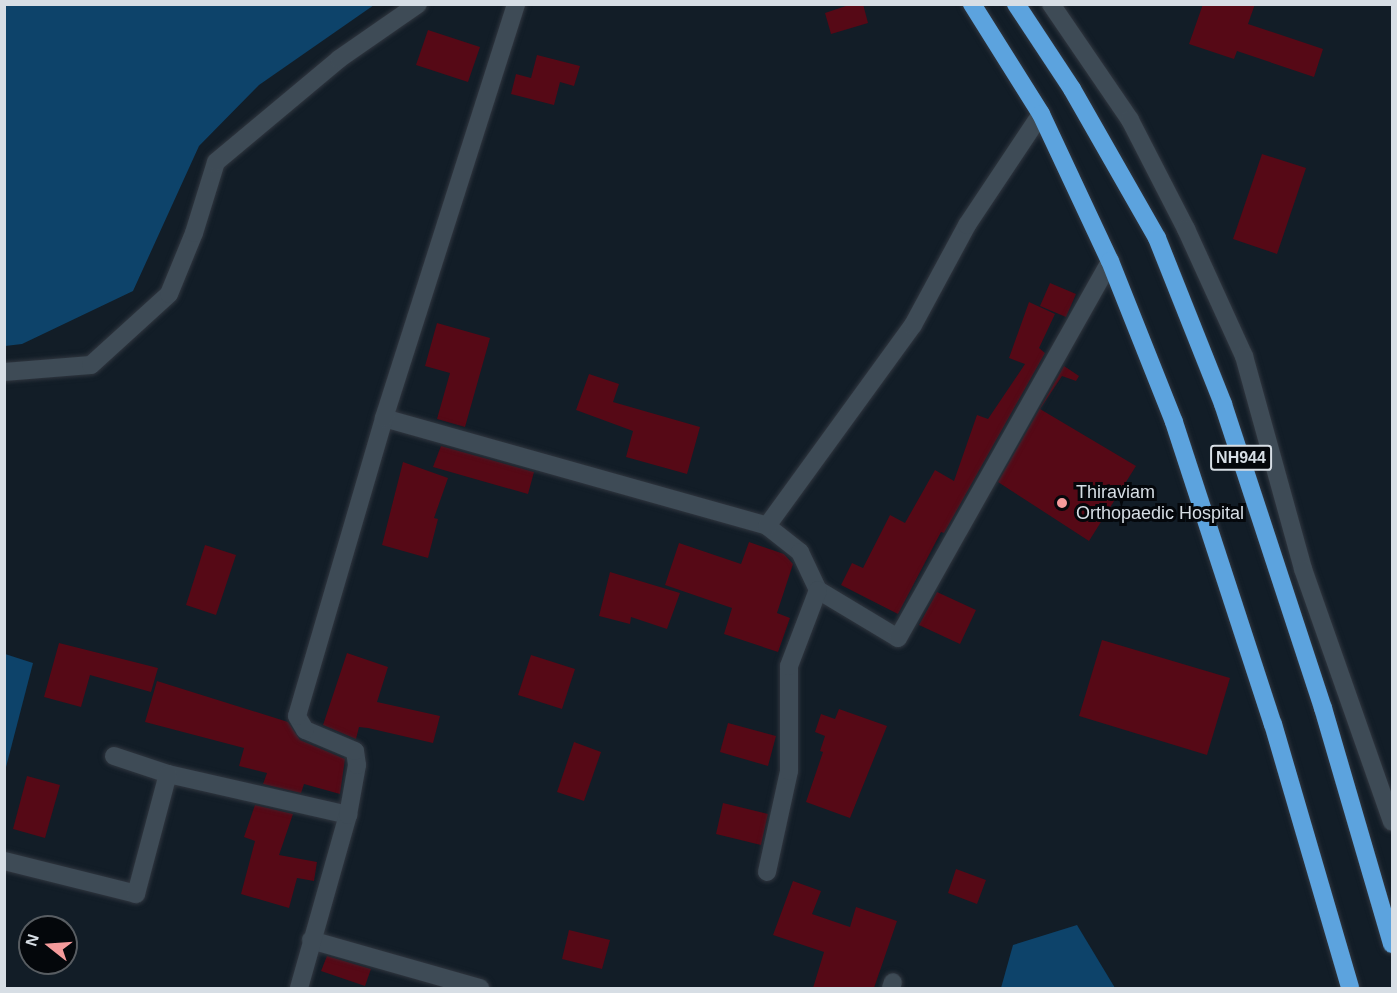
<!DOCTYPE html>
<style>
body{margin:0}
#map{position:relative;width:1397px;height:993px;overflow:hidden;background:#121d27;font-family:Arial,sans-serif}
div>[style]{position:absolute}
.water>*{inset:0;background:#0d436a}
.building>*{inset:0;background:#560916}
.roads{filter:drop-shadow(0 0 2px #30363f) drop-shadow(0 0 2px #30363f)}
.minor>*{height:18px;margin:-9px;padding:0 9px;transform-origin:9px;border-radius:9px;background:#3e4b56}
.highway>*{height:18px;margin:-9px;padding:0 9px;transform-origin:9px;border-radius:9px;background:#5ca3de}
.dots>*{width:16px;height:16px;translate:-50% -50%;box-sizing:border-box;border:3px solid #04070b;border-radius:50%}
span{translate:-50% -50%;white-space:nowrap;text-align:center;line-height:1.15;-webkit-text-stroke:6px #04070b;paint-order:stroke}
.shield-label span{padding:2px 4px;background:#04070b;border:2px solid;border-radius:4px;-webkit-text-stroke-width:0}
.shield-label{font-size:16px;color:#d7dee5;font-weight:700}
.poi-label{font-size:18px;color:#d7dee5}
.left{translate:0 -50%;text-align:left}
.frame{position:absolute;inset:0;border:6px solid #d7dee5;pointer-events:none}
.north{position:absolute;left:18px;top:915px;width:60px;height:60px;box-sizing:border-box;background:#04070b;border:2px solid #585d62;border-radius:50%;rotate:287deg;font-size:16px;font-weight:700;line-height:24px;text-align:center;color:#d7dee5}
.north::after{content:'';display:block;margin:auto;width:21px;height:27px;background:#f59b9c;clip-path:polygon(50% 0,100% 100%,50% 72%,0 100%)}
</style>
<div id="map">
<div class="water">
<i style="clip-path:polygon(4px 5px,5px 4px,374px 5px,259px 85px,199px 146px,133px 291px,22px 344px,5px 346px)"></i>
<i style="clip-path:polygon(5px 654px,33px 663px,5px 771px,4px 654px)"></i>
<i style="clip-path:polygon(1077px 925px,1115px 988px,1001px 988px,1013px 945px)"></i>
</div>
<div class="building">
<i style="clip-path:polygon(852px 4px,863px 4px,868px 23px,831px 34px,825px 13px)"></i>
<i style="clip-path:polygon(1203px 4px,1255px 4px,1248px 24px,1323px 49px,1314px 77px,1237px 51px,1234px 59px,1189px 44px)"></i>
<i style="clip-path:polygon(428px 30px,480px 47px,468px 82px,416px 65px)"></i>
<i style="clip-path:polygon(537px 55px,580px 66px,574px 86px,560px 82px,554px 105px,511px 94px,516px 74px,531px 78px)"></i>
<i style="clip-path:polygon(1262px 154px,1306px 168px,1277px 254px,1233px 239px)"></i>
<i style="clip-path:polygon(1050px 283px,1076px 294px,1066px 317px,1040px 306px)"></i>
<i style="clip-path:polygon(1029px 302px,1055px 314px,1039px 348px,1045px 353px,944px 533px,941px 532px,898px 614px,841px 585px,852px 563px,863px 568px,890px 515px,905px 523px,935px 470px,954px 481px,977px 415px,988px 419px,1025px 364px,1009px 358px)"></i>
<i style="clip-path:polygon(437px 323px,490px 338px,465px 427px,437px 419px,450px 373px,425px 366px)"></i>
<i style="clip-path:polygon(1064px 366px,1079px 376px,1076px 381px,1062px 376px,1040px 409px,1136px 466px,1089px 541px,998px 482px)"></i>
<i style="clip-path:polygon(589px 374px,619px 384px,613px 402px,700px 427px,687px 474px,626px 457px,633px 431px,576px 410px)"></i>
<i style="clip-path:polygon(441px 446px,534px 472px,528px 494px,433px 467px)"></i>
<i style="clip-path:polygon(403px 462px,448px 478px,434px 518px,438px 519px,428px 558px,382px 545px)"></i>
<i style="clip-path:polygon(749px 542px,784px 554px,793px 564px,777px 613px,790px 618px,778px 652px,724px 634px,732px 608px,665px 585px,679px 543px,741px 564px)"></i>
<i style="clip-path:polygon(205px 545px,236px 555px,216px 615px,186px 605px)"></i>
<i style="clip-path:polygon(610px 572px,680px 593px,667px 629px,631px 617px,630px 624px,599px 616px)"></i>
<i style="clip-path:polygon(937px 592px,976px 610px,960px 644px,919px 625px)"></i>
<i style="clip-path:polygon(1102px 640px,1230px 678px,1207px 755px,1079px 716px)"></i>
<i style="clip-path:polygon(59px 643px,158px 668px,151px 692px,90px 675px,81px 707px,44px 697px)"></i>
<i style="clip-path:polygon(347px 653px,388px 667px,377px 702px,440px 716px,433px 743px,368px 728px,359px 727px,356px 739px,323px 725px)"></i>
<i style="clip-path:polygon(531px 655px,575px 669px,562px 709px,518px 695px)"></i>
<i style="clip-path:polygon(157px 681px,288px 722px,300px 740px,345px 759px,340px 794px,304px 784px,301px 793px,263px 784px,267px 773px,239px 766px,244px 748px,145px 722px)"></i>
<i style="clip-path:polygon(839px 709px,887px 726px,850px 818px,806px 802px,823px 752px,820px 751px,825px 736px,815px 732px,821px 714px,835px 719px)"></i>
<i style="clip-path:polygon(728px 723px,776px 736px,768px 766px,720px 752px)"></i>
<i style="clip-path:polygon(574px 742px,601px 752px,584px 801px,557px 792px)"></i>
<i style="clip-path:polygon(27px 776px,60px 785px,45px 838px,13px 829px)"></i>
<i style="clip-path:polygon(723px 803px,768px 814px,761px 845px,716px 834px)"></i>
<i style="clip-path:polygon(255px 805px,293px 814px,279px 855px,317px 862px,314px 881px,297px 878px,289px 908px,241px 894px,255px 841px,244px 837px)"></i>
<i style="clip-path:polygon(956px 869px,986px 880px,977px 904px,948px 893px)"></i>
<i style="clip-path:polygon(793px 881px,821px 891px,812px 914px,850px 927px,856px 907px,897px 921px,874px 988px,813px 988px,824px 952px,773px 935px)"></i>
<i style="clip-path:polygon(569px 930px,610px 940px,602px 969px,562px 959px)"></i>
<i style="clip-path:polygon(327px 956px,371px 969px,365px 986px,321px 971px)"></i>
</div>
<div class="roads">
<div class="minor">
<i style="left:1051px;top:4px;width:140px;rotate:55.7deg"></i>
<i style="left:1130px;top:120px;width:123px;rotate:62.8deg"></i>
<i style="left:1186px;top:229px;width:140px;rotate:65.5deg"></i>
<i style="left:1244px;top:356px;width:221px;rotate:74.5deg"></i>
<i style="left:1303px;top:569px;width:268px;rotate:70.6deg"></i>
<i style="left:4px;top:372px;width:87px;rotate:-4.6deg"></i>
<i style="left:91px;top:365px;width:105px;rotate:-42.3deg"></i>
<i style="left:169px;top:294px;width:66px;rotate:-67.7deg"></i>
<i style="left:194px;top:233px;width:74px;rotate:-72.8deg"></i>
<i style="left:216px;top:162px;width:160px;rotate:-39.9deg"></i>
<i style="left:339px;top:59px;width:96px;rotate:-34.8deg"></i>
<i style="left:384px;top:418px;width:398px;rotate:15.7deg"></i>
<i style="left:767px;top:526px;width:42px;rotate:38.2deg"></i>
<i style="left:800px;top:552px;width:42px;rotate:64.7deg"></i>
<i style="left:818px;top:590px;width:93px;rotate:31deg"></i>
<i style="left:898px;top:638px;width:433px;rotate:-60.6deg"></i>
<i style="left:767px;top:526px;width:248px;rotate:-54deg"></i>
<i style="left:913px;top:325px;width:114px;rotate:-61.6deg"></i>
<i style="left:967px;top:225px;width:133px;rotate:-56.3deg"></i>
<i style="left:114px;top:756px;width:57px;rotate:18.4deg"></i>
<i style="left:168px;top:774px;width:185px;rotate:12.8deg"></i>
<i style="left:4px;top:861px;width:136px;rotate:14deg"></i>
<i style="left:136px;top:894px;width:124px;rotate:-75.1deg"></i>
<i style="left:767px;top:872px;width:103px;rotate:-77.7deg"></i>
<i style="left:789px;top:771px;width:105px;rotate:-90deg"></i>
<i style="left:789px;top:666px;width:81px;rotate:-69.1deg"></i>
<i style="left:311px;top:940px;width:176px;rotate:15.9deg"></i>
<i style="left:299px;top:988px;width:180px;rotate:-74.2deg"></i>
<i style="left:348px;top:815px;width:51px;rotate:-79.8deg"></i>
<i style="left:357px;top:765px;width:14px;rotate:-98deg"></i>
<i style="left:355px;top:751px;width:54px;rotate:-157.2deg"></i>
<i style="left:305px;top:730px;width:16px;rotate:-120deg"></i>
<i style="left:297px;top:716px;width:310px;rotate:-73.7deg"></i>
<i style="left:384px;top:418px;width:435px;rotate:-72.3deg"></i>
<i style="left:891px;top:988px;width:6px;rotate:-72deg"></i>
</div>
<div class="highway">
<i style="left:972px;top:4px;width:130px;rotate:57.9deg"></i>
<i style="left:1041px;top:114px;width:162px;rotate:64.9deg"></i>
<i style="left:1110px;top:261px;width:173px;rotate:68.3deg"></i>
<i style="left:1174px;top:422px;width:318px;rotate:71.9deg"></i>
<i style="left:1273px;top:724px;width:275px;rotate:73.7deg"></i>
<i style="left:1016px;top:4px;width:102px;rotate:56.6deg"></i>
<i style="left:1072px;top:89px;width:172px;rotate:60.3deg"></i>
<i style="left:1157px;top:238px;width:179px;rotate:68.3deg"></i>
<i style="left:1223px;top:404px;width:320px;rotate:71.8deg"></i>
<i style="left:1323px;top:708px;width:246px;rotate:73.7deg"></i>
</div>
</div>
<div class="dots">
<i style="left:1062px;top:503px;background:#f59b9c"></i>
</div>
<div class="shield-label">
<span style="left:1241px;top:458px">NH944</span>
</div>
<div class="poi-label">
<span class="left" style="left:1076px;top:503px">Thiraviam<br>Orthopaedic Hospital</span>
</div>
<div class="frame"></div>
<div class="north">N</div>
</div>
